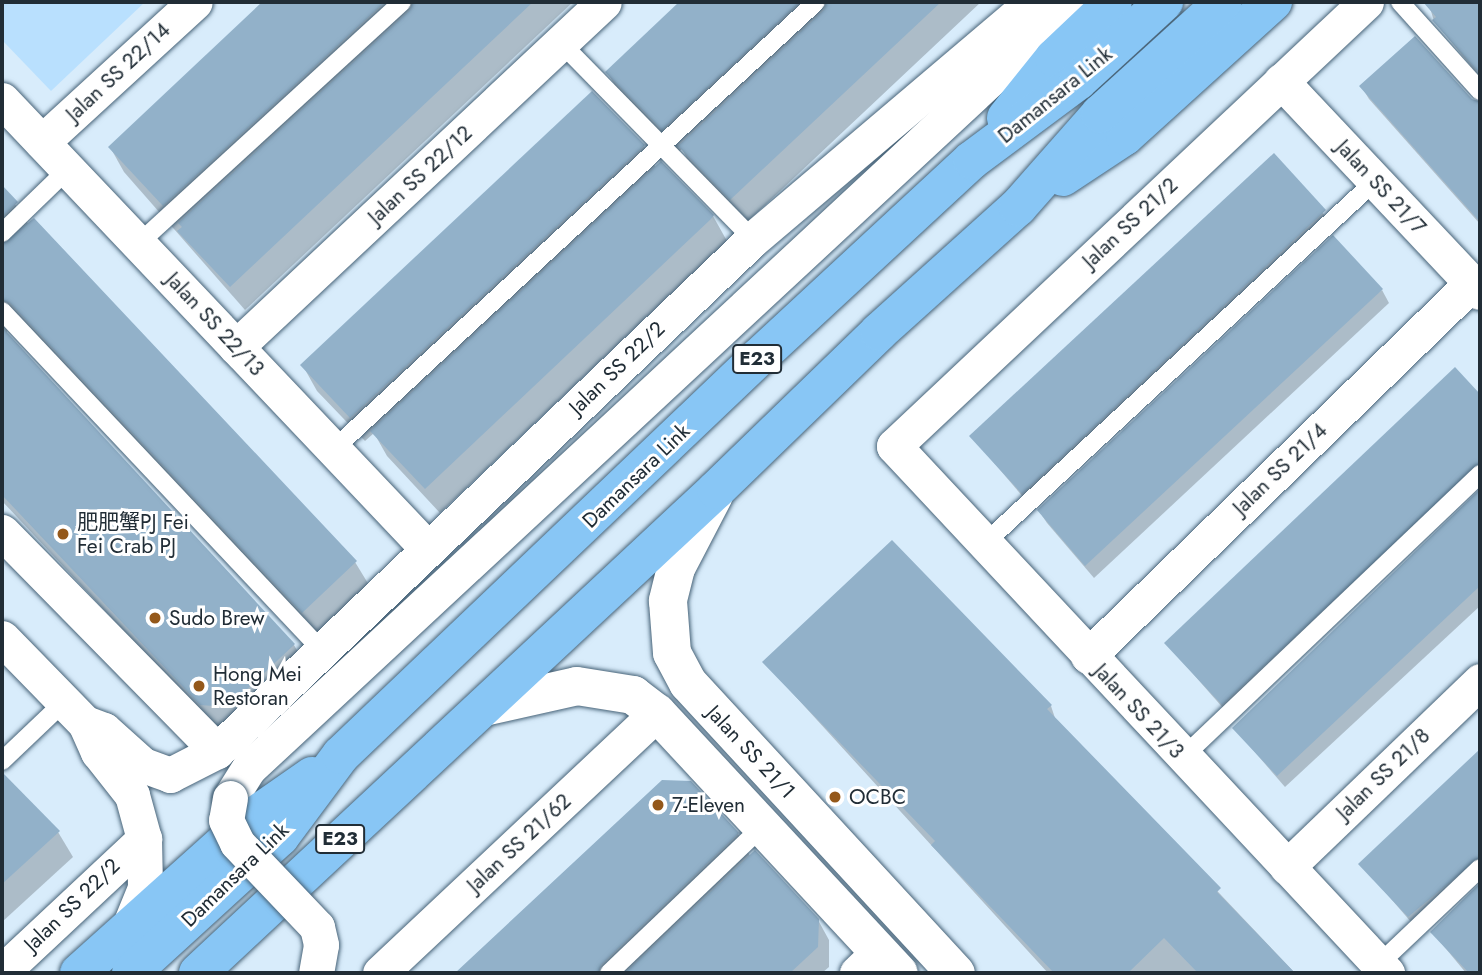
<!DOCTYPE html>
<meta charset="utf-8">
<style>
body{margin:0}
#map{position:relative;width:1482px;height:975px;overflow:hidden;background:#d8ecfb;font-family:Jost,"Noto Sans SC",sans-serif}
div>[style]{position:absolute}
.green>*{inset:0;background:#b9e0fe}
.shadow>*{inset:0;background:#0003}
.building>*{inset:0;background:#92b1c9}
.roads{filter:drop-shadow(0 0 2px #476378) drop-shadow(0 0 2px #476378)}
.service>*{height:18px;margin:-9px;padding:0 9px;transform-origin:9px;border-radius:9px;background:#fff}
.minor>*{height:35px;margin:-17.5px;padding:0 17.5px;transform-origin:17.5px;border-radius:17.5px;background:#fff}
.tertiary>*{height:38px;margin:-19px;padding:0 19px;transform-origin:19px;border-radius:19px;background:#fff}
.motorway>*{height:38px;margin:-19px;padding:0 19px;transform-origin:19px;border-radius:19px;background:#88c6f5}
.bridges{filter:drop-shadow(0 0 2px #476378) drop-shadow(0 0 2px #476378)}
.minor-bridge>*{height:35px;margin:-17.5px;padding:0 17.5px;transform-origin:17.5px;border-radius:17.5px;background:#fff}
.dots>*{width:19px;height:19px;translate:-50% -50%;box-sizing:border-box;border:4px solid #fff;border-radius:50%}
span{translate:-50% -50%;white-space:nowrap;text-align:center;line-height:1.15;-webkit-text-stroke:6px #fff;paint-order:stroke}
.shield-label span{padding:2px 5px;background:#fff;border:2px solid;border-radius:5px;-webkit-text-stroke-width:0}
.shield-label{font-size:19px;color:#212d36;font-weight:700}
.street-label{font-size:21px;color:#212d36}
.poi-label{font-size:21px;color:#212d36}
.left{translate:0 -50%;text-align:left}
.frame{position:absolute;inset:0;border:4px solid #212d36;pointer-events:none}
</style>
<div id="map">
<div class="green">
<i style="clip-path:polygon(2px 2px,145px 2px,51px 91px,2px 40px)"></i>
</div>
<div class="shadow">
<i style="clip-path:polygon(264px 2px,573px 2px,245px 310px,124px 172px,110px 147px)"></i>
<i style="clip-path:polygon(682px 2px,981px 2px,746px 223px,694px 171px,682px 149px,677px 153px,622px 97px,607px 72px)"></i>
<i style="clip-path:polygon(1438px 2px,1480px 2px,1480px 77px,1434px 21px,1430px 8px)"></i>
<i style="clip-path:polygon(1361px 86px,1480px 101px,1480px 224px,1369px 99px)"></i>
<i style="clip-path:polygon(644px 146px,656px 168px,713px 216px,727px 241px,440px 513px,387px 456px,374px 433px,365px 441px,317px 391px,303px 366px)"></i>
<i style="clip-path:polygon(1274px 156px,1332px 224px,1030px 505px,971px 436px)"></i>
<i style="clip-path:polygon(2px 185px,29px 225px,355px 562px,369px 585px,316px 635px,7px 325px,7px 335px,294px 645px,307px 668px,242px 729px,215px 728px,2px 501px)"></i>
<i style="clip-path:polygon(1382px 290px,1389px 303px,1094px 578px,1047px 523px,1039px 511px)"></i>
<i style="clip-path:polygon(1455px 370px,1480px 397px,1480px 478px,1230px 716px,1166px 643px)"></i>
<i style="clip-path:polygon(1480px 492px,1480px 606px,1285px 787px,1234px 728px)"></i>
<i style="clip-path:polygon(764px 662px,1051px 706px,1056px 721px,1295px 973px,1048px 973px)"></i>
<i style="clip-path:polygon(1480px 751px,1480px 872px,1417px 929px,1361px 864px)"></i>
<i style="clip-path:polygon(2px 779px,58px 832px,73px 857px,2px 922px)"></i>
<i style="clip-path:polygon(662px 782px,738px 834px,750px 856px,818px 920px,829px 940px,829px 967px,822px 973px,458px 973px)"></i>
<i style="clip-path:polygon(1480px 886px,1480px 973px,1466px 973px,1432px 932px)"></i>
</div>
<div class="building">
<i style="clip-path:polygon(262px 2px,385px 2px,163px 206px,108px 147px)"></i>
<i style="clip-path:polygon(413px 2px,533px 2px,230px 287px,177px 231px,182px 227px,178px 223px,410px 10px)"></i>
<i style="clip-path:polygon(679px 2px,800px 2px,662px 130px,605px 72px)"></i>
<i style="clip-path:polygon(827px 2px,941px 2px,730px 200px,678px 146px,824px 10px)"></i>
<i style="clip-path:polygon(1423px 2px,1480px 2px,1480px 74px,1432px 20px,1436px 17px)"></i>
<i style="clip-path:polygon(1415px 36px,1472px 99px,1480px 102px,1480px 222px,1359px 86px)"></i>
<i style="clip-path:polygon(592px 91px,645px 145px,350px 418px,300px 365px)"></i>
<i style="clip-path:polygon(1274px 153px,1326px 210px,1022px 494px,969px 436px)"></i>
<i style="clip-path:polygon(661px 161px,714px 215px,711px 219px,425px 489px,370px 431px)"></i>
<i style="clip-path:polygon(2px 185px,18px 202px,2px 217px)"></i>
<i style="clip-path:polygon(34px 218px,357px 561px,302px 613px,10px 303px,2px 300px,2px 244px)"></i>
<i style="clip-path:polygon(1333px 235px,1383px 289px,1085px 566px,1037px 510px)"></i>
<i style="clip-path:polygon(2px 327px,295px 644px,228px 707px,200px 705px,2px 495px)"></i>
<i style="clip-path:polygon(1455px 367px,1480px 394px,1480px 463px,1222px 705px,1164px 643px)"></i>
<i style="clip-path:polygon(1480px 489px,1480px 586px,1277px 776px,1232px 728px)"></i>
<i style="clip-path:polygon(892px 540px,1052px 705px,1047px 709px,1221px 888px,1217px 892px,1295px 973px,1198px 973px,1164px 938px,1128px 973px,1054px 973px,931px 845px,935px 841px,762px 662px)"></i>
<i style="clip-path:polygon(1480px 749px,1480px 857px,1408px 917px,1358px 864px)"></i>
<i style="clip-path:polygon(2px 772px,60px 831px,2px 884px)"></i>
<i style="clip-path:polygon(662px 780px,691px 781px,739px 833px,601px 965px,598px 973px,455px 973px)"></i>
<i style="clip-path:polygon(755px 850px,819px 919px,818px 947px,790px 973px,625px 973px)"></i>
<i style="clip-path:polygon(1480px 883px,1480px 973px,1469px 973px,1430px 932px)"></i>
</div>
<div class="roads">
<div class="service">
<i style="left:1400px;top:2px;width:120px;rotate:48deg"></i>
<i style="left:561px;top:43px;width:274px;rotate:45.6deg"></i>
<i style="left:2px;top:233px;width:92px;rotate:-44.1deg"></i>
<i style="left:138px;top:244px;width:358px;rotate:-42.5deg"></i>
<i style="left:2px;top:311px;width:467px;rotate:46.7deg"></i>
<i style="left:334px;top:449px;width:657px;rotate:-42.84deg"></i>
<i style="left:984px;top:544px;width:534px;rotate:-42.87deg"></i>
<i style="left:1182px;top:758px;width:412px;rotate:-43.6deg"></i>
<i style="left:2px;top:761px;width:86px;rotate:-43.6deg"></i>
<i style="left:1379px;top:964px;width:139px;rotate:-43.5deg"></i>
<i style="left:609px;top:973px;width:211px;rotate:-43.7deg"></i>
</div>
<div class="minor">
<i style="left:1366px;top:2px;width:648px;rotate:136.75deg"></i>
<i style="left:894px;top:446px;width:722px;rotate:46.91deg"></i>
<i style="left:1281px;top:81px;width:290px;rotate:46.7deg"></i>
<i style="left:2px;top:100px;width:619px;rotate:46.51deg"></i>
<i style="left:42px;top:142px;width:207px;rotate:-42.5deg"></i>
<i style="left:236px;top:347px;width:504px;rotate:-43.15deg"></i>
<i style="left:2px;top:532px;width:307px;rotate:45.5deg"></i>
<i style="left:2px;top:638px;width:119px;rotate:45.7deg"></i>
<i style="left:85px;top:723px;width:32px;rotate:66deg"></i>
<i style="left:98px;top:752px;width:55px;rotate:51.7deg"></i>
<i style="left:132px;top:795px;width:46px;rotate:74.7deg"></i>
<i style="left:144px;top:839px;width:49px;rotate:88.8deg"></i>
<i style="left:145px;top:888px;width:42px;rotate:112.3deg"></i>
<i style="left:1088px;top:656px;width:535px;rotate:-44.17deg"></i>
<i style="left:85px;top:723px;width:20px;rotate:20deg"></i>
<i style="left:104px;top:730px;width:52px;rotate:41.9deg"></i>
<i style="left:143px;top:765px;width:29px;rotate:20deg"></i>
<i style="left:170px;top:775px;width:53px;rotate:-27.1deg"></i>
<i style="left:217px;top:751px;width:741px;rotate:-43.69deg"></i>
<i style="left:753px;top:239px;width:366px;rotate:-40.3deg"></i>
<i style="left:230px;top:798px;width:36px;rotate:-58deg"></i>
<i style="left:249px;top:768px;width:1125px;rotate:-42.91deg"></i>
<i style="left:1287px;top:867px;width:268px;rotate:-43.9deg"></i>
<i style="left:2px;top:972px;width:195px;rotate:-43.1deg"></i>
<i style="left:380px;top:973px;width:380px;rotate:-43.2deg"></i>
<i style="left:857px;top:973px;width:30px;rotate:-44deg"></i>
</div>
<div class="tertiary">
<i style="left:714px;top:495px;width:82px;rotate:117.5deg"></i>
<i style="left:676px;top:568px;width:34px;rotate:104deg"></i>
<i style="left:668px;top:601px;width:52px;rotate:85.6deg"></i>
<i style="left:672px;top:653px;width:34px;rotate:62deg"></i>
<i style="left:688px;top:683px;width:395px;rotate:47.3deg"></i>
<i style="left:484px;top:707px;width:95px;rotate:-12.7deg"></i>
<i style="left:577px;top:686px;width:57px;rotate:9.1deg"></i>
<i style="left:633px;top:695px;width:30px;rotate:37deg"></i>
<i style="left:657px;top:713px;width:355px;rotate:47.1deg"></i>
</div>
<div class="motorway">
<i style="left:1006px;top:118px;width:77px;rotate:-51.3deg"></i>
<i style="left:1054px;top:58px;width:81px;rotate:-43.5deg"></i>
<i style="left:1063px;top:177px;width:74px;rotate:-33.5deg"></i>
<i style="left:1125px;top:136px;width:200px;rotate:-42.2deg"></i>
<i style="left:79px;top:973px;width:234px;rotate:-41.9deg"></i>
<i style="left:253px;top:817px;width:72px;rotate:-34.8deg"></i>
<i style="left:131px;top:973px;width:202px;rotate:-42.4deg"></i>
<i style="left:280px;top:837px;width:102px;rotate:-53.4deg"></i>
<i style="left:341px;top:755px;width:577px;rotate:-43.6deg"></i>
<i style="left:759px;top:357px;width:290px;rotate:-42.8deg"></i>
<i style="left:972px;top:160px;width:132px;rotate:-36.7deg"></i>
<i style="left:1078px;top:81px;width:117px;rotate:-42.6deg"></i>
<i style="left:198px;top:973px;width:708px;rotate:-43deg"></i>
<i style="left:716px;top:490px;width:227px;rotate:-44.1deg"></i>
<i style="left:879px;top:332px;width:187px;rotate:-42deg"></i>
<i style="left:1018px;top:207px;width:124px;rotate:-48.6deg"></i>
<i style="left:1100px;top:114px;width:166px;rotate:-42.3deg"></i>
</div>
</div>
<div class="bridges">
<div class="minor-bridge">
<i style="left:230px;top:798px;width:22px;rotate:100deg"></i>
<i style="left:226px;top:820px;width:25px;rotate:64deg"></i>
<i style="left:237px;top:843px;width:116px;rotate:46.4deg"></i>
<i style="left:317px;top:927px;width:18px;rotate:77deg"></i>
<i style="left:321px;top:945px;width:28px;rotate:100deg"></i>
</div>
</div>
<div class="dots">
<i style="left:63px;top:534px;background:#94581a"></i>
<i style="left:155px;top:618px;background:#94581a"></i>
<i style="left:199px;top:686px;background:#94581a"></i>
<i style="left:835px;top:797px;background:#94581a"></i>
<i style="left:658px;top:805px;background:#94581a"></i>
</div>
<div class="shield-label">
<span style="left:757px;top:359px">E23</span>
<span style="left:340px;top:839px">E23</span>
</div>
<div class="street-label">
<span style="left:118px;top:72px;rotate:-43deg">Jalan SS 22/14</span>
<span style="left:1055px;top:95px;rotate:-39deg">Damansara Link</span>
<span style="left:420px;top:175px;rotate:-43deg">Jalan SS 22/12</span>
<span style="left:1381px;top:187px;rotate:47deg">Jalan SS 21/7</span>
<span style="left:1130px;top:223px;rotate:-43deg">Jalan SS 21/2</span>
<span style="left:215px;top:324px;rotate:47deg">Jalan SS 22/13</span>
<span style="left:617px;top:368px;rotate:-44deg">Jalan SS 22/2</span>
<span style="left:1280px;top:469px;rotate:-44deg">Jalan SS 21/4</span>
<span style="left:636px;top:476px;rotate:-44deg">Damansara Link</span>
<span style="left:1139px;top:711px;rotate:47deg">Jalan SS 21/3</span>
<span style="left:751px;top:752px;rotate:47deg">Jalan SS 21/1</span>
<span style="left:1383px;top:774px;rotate:-44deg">Jalan SS 21/8</span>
<span style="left:519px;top:843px;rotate:-43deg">Jalan SS 21/62</span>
<span style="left:235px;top:875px;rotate:-44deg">Damansara Link</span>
<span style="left:72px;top:905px;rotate:-44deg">Jalan SS 22/2</span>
</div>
<div class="poi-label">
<span class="left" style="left:77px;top:534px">肥肥蟹PJ Fei<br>Fei Crab PJ</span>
<span class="left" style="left:169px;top:618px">Sudo Brew</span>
<span class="left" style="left:213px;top:686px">Hong Mei<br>Restoran</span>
<span class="left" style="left:849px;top:797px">OCBC</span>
<span class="left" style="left:672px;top:805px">7-Eleven</span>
</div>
<div class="frame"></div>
</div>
